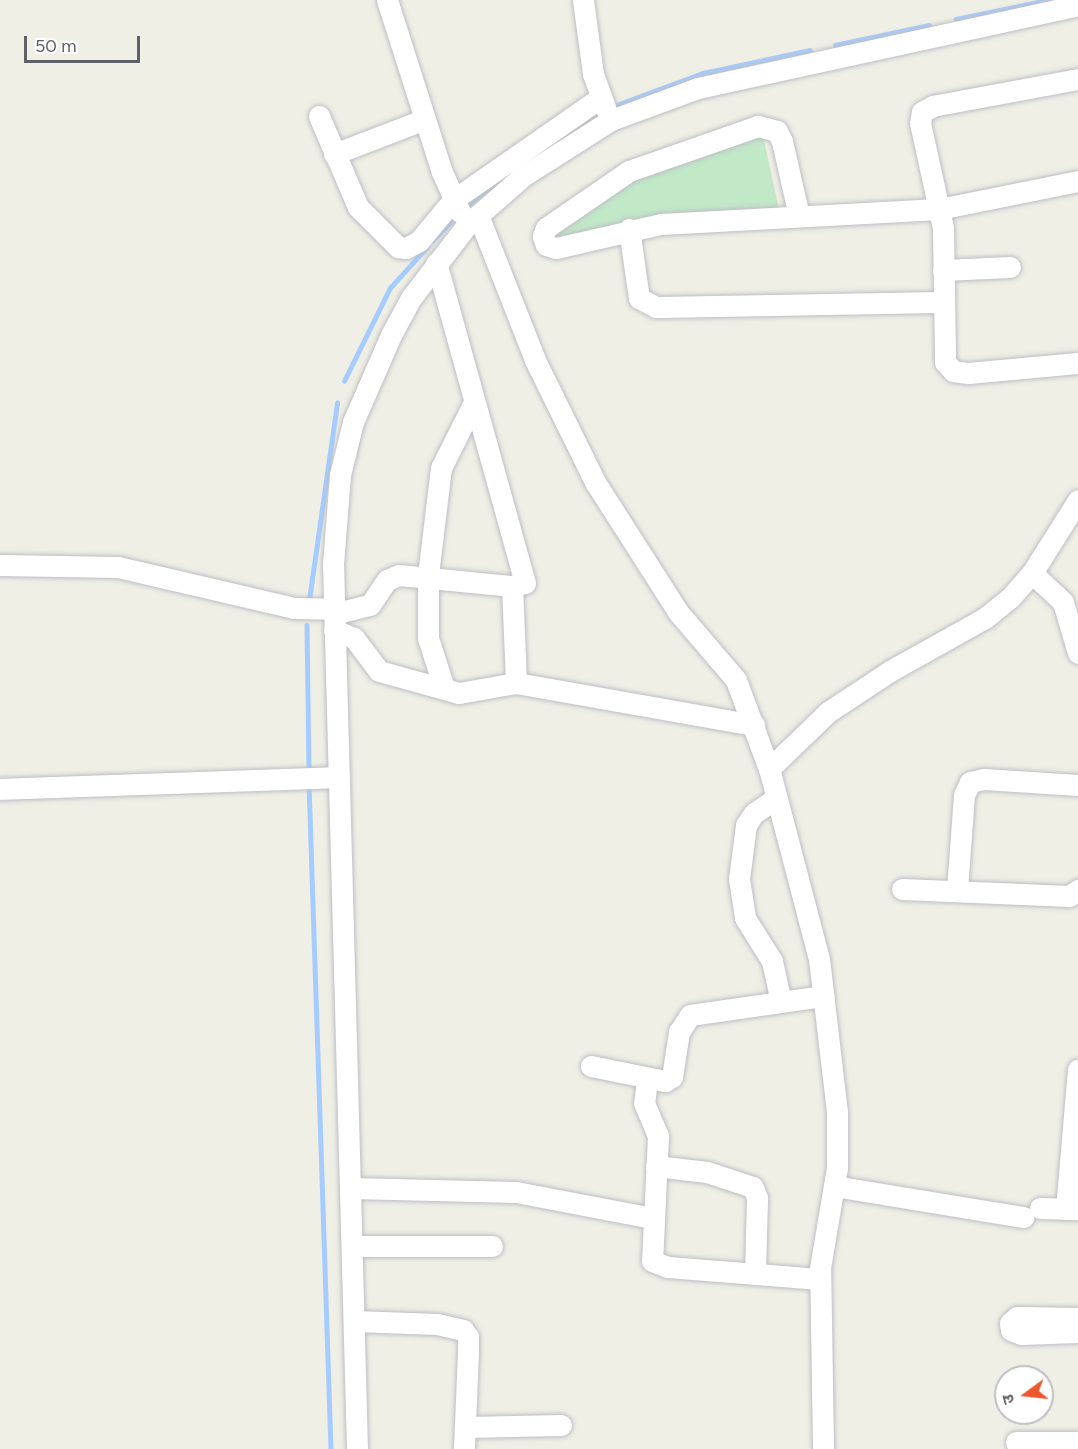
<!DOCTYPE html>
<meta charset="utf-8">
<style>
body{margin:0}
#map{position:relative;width:1078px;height:1449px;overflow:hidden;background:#f0efe5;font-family:Figtree,"Noto Sans Devanagari",sans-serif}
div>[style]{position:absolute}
.green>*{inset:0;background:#c1e8c7}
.stream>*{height:4.5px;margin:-2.25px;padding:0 2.25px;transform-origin:2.25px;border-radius:2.25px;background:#a6ccff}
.roads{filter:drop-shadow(0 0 2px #bdbec4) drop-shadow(0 0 2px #bdbec4)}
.minor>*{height:21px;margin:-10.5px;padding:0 10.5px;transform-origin:10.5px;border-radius:10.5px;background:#fff}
span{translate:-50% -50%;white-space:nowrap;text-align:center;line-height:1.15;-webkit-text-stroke:5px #fff;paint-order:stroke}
.north{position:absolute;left:994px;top:1365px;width:60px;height:60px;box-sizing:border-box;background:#fff;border:2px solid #bebfc2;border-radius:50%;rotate:255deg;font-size:16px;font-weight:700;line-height:24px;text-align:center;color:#5d6066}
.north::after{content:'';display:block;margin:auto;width:21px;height:27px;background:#ee572d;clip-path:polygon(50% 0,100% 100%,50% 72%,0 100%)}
.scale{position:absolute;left:24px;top:36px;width:116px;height:27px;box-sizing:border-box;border:3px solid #5d6066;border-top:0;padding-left:8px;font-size:18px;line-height:21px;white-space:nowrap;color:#5d6066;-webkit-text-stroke:4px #fff;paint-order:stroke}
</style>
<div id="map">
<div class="green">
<i style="clip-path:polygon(763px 136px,779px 209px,642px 217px,556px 242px,553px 228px,627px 180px)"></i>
</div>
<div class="stream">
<i style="left:956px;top:19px;width:94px;rotate:-11.7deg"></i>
<i style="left:835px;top:45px;width:96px;rotate:-12deg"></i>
<i style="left:611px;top:107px;width:98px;rotate:-20.3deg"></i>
<i style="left:703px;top:73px;width:109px;rotate:-12.1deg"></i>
<i style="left:467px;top:205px;width:39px;rotate:-38deg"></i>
<i style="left:433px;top:240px;width:30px;rotate:-46deg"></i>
<i style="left:344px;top:381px;width:104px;rotate:-63.7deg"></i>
<i style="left:390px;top:288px;width:55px;rotate:-47.9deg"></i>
<i style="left:309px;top:600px;width:199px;rotate:-81.9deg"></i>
<i style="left:307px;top:625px;width:147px;rotate:89.2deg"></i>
<i style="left:309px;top:783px;width:666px;rotate:88.11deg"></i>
</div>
<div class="roads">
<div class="minor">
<i style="left:387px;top:0;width:181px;rotate:72.3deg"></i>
<i style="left:442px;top:172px;width:44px;rotate:65.8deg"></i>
<i style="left:583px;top:0;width:75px;rotate:82.3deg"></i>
<i style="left:593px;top:74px;width:37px;rotate:70deg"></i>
<i style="left:1078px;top:79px;width:147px;rotate:169.5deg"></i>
<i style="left:933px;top:106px;width:13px;rotate:151deg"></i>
<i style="left:922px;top:112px;width:11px;rotate:100deg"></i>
<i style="left:920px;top:123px;width:107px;rotate:77.6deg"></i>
<i style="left:943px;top:228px;width:134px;rotate:89.1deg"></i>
<i style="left:945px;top:362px;width:12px;rotate:48deg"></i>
<i style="left:953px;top:371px;width:15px;rotate:8deg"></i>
<i style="left:968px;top:373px;width:110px;rotate:-5.2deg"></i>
<i style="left:319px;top:116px;width:99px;rotate:66.8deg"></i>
<i style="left:358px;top:207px;width:57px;rotate:45deg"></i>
<i style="left:398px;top:247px;width:8px;rotate:7deg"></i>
<i style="left:406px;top:248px;width:15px;rotate:-28deg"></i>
<i style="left:419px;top:241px;width:53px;rotate:-50.3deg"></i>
<i style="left:453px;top:200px;width:180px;rotate:-34.8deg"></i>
<i style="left:334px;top:154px;width:97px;rotate:-21deg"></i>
<i style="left:478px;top:215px;width:156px;rotate:68.5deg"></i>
<i style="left:535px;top:360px;width:136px;rotate:63.8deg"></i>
<i style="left:595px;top:482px;width:154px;rotate:57.4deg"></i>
<i style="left:678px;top:612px;width:89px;rotate:49.5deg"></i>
<i style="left:736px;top:680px;width:95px;rotate:69.7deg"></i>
<i style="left:799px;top:216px;width:77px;rotate:-102.8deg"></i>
<i style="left:782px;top:141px;width:11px;rotate:-117deg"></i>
<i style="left:777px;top:131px;width:20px;rotate:-165deg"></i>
<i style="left:758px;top:126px;width:137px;rotate:160.8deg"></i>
<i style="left:629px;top:171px;width:101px;rotate:145.5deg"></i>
<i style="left:546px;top:228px;width:9px;rotate:111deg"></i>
<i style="left:543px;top:236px;width:9px;rotate:72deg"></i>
<i style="left:546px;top:245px;width:10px;rotate:17deg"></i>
<i style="left:556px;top:248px;width:108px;rotate:-12.9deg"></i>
<i style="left:661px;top:224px;width:278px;rotate:-3.1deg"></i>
<i style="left:939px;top:209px;width:142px;rotate:-11.4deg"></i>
<i style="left:629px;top:229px;width:70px;rotate:81.8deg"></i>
<i style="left:639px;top:298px;width:19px;rotate:28deg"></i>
<i style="left:656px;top:307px;width:287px;rotate:-1deg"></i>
<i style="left:943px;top:270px;width:67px;rotate:-2.6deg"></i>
<i style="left:0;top:565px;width:118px;rotate:1deg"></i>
<i style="left:118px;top:567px;width:181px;rotate:13.1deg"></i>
<i style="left:294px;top:608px;width:39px;rotate:1deg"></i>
<i style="left:1032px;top:573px;width:42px;rotate:43.1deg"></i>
<i style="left:1063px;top:602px;width:53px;rotate:73.6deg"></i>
<i style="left:512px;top:586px;width:97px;rotate:87.6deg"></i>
<i style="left:333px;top:614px;width:38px;rotate:-14deg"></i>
<i style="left:370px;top:605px;width:30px;rotate:-56deg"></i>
<i style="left:387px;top:580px;width:13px;rotate:-23deg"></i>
<i style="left:399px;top:575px;width:114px;rotate:5.6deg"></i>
<i style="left:512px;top:586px;width:13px;rotate:-13deg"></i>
<i style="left:525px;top:583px;width:332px;rotate:-105.5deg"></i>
<i style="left:334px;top:630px;width:22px;rotate:22deg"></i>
<i style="left:354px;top:638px;width:41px;rotate:52.9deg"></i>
<i style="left:379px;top:671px;width:83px;rotate:15.4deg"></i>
<i style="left:459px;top:693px;width:58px;rotate:-10deg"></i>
<i style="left:516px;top:683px;width:242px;rotate:10deg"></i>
<i style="left:444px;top:688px;width:52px;rotate:-107.7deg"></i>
<i style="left:428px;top:638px;width:63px;rotate:-90deg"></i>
<i style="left:428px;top:575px;width:108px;rotate:-83.1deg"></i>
<i style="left:441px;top:468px;width:72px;rotate:-63.4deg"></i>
<i style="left:0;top:789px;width:339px;rotate:-2deg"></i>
<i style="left:775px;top:799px;width:25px;rotate:146deg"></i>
<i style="left:754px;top:813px;width:14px;rotate:124deg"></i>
<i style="left:746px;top:825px;width:54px;rotate:97.4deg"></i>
<i style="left:739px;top:879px;width:39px;rotate:81deg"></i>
<i style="left:745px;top:918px;width:51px;rotate:57.9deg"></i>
<i style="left:772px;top:961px;width:42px;rotate:77.6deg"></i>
<i style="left:902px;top:889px;width:167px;rotate:2.4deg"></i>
<i style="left:1069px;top:896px;width:11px;rotate:-34deg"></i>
<i style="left:957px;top:890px;width:95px;rotate:-85.8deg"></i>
<i style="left:964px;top:795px;width:14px;rotate:-65deg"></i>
<i style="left:970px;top:782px;width:14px;rotate:-12deg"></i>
<i style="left:984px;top:779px;width:94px;rotate:3.7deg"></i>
<i style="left:591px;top:1066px;width:76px;rotate:11.5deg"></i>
<i style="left:665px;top:1081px;width:8px;rotate:-30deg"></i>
<i style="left:672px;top:1077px;width:46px;rotate:-81.2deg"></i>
<i style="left:679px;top:1032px;width:20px;rotate:-57deg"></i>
<i style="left:690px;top:1015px;width:135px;rotate:-8.1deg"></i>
<i style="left:647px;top:1080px;width:23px;rotate:97deg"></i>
<i style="left:644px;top:1103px;width:36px;rotate:67deg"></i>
<i style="left:658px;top:1136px;width:125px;rotate:92.7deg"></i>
<i style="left:652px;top:1261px;width:17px;rotate:21deg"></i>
<i style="left:668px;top:1267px;width:152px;rotate:4.5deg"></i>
<i style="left:656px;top:1166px;width:51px;rotate:6.7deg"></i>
<i style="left:707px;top:1172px;width:48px;rotate:18.1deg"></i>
<i style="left:753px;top:1187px;width:12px;rotate:70deg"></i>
<i style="left:757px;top:1198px;width:76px;rotate:91.5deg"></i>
<i style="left:834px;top:1186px;width:192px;rotate:9.3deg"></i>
<i style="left:351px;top:1188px;width:165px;rotate:1.4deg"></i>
<i style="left:516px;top:1192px;width:138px;rotate:10.8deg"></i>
<i style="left:1040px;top:1208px;width:38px;rotate:2deg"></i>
<i style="left:1066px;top:1209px;width:140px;rotate:-85.1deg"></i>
<i style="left:352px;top:1246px;width:140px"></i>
<i style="left:1078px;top:1318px;width:61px;rotate:-179.1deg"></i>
<i style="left:1017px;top:1317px;width:9px;rotate:139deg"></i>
<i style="left:1010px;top:1323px;width:7px;rotate:82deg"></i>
<i style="left:1011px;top:1330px;width:11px;rotate:22deg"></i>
<i style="left:1021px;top:1334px;width:57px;rotate:-2deg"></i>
<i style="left:354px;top:1321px;width:83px;rotate:2.1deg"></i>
<i style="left:437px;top:1324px;width:27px;rotate:13deg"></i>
<i style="left:463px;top:1330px;width:9px;rotate:54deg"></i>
<i style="left:468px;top:1337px;width:15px;rotate:90deg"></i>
<i style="left:468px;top:1352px;width:97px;rotate:92.4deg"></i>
<i style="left:465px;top:1427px;width:96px;rotate:-1.2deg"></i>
<i style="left:1016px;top:1442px;width:62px"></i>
<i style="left:357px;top:1449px;width:885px;rotate:-91.55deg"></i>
<i style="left:333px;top:564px;width:89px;rotate:-85.5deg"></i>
<i style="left:340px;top:475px;width:55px;rotate:-76.2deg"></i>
<i style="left:353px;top:422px;width:95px;rotate:-66.4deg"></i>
<i style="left:391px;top:335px;width:42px;rotate:-61.6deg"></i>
<i style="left:411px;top:298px;width:92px;rotate:-52.5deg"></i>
<i style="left:467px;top:225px;width:74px;rotate:-41.2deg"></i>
<i style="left:523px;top:176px;width:104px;rotate:-32.5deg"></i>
<i style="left:611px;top:120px;width:93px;rotate:-20.2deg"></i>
<i style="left:698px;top:88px;width:389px;rotate:-12.3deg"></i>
<i style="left:823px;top:1449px;width:181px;rotate:-90.9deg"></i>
<i style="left:820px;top:1268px;width:101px;rotate:-80.4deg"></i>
<i style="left:837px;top:1168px;width:56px;rotate:-90deg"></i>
<i style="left:837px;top:1112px;width:154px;rotate:-96.7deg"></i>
<i style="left:819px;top:959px;width:196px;rotate:-104.7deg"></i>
<i style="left:769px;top:769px;width:82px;rotate:-44deg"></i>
<i style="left:828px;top:712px;width:74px;rotate:-33.5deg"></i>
<i style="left:890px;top:671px;width:109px;rotate:-29.2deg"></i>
<i style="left:985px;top:618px;width:32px;rotate:-39deg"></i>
<i style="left:1010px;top:598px;width:33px;rotate:-49deg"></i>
<i style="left:1032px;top:573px;width:86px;rotate:-57.8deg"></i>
</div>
</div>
<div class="north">उ</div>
<div class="scale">50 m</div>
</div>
